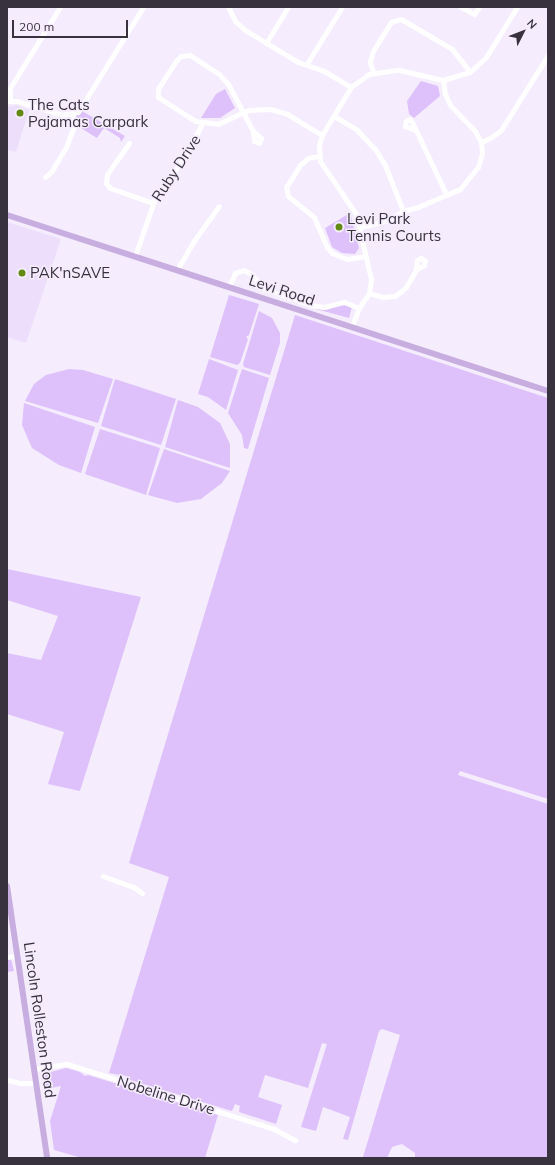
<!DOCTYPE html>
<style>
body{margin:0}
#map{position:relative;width:555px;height:1165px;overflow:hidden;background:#f5ecfe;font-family:Mulish,sans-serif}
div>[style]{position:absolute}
.built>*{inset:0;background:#eddffb}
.green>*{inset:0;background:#dec1fb}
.minor>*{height:5px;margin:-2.5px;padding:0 2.5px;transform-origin:2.5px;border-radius:2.5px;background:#fff}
.major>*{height:6px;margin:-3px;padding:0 3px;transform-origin:3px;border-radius:3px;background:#c8ade0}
.dots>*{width:11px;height:11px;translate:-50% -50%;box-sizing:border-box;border:2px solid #f5ecfe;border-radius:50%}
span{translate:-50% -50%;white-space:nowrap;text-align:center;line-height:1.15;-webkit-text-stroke:3px #f5ecfe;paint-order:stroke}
.poi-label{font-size:15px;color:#37323d}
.left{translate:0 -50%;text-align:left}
.street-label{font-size:15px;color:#37323d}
.frame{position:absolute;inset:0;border:8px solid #37323d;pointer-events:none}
.north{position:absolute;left:503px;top:12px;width:40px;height:40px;-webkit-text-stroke:3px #f5ecfe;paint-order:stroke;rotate:48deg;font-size:11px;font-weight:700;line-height:16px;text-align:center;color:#37323d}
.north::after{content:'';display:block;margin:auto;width:14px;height:18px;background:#37323d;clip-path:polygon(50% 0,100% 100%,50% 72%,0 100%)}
.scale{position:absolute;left:12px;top:20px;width:116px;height:18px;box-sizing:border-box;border:2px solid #37323d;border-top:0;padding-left:5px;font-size:12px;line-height:14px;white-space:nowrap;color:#37323d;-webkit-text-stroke:3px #f5ecfe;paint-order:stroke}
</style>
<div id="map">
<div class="built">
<i style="clip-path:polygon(16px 105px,29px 110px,16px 152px,7px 150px,7px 107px)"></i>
<i style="clip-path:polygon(7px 222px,61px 239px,26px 343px,7px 337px)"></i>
</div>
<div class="green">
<i style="clip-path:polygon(421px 81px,438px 86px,440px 96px,414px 118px,409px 114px,407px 101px)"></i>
<i style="clip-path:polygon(225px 89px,235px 108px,220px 118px,201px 118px,216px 94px)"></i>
<i style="clip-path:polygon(82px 111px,125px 136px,121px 142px,120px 138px,104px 128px,97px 138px,76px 125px,76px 116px)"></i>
<i style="clip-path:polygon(350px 213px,359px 248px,355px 254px,342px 253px,332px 247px,325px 228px)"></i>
<i style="clip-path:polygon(229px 295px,259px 304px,249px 335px,246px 337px,248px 339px,240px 363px,237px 365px,210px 357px)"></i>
<i style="clip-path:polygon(338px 304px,352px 307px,349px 318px,316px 309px)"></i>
<i style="clip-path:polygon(259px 311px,272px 318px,280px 333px,280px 343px,270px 375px,244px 367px,243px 364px)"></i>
<i style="clip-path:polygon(295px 315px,548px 398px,548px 799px,460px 771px,458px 775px,548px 804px,548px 1158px,415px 1158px,415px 1153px,402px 1144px,392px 1147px,387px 1158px,363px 1157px,400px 1035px,382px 1029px,379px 1031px,348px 1140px,343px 1139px,350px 1117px,323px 1107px,316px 1131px,301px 1127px,327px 1044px,322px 1043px,308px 1088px,265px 1075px,258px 1097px,282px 1105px,276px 1124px,239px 1112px,240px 1106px,235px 1104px,232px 1111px,127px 1079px,126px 1076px,109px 1073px,169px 877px,129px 863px)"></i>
<i style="clip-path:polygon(209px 359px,238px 370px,226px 410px,208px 397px,198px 394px)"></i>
<i style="clip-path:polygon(69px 369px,83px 370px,113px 379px,98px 423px,25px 401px,34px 384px,46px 375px)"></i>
<i style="clip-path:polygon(242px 369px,269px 378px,248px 449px,244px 448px,242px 435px,228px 413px)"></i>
<i style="clip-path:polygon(115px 379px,176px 399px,161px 445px,101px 426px)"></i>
<i style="clip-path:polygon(178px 400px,198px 407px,220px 423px,230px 444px,230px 468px,165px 447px)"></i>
<i style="clip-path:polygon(24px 403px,95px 427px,81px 473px,59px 465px,32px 448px,22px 425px)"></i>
<i style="clip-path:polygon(100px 429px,160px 448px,146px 495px,85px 474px)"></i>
<i style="clip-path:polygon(164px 449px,230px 471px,222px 483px,201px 499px,177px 503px,148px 495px)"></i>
<i style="clip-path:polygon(7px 569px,141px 597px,80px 791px,48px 784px,64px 732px,7px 714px,7px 653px,41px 660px,58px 616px,7px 600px)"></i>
<i style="clip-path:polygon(11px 959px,14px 971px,7px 972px,7px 960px)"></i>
<i style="clip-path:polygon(66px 1068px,80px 1072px,85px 1076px,88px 1075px,218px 1115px,205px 1158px,82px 1158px,54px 1150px,50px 1121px,61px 1086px,46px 1089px,43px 1074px)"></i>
</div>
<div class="minor">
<i style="left:228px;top:7px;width:16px;rotate:63deg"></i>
<i style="left:235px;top:21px;width:13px;rotate:42deg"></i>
<i style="left:245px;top:30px;width:62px;rotate:31.1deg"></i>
<i style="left:298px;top:62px;width:28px;rotate:19deg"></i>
<i style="left:324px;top:71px;width:31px;rotate:31deg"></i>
<i style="left:461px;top:7px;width:15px;rotate:28deg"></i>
<i style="left:474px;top:14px;width:9px;rotate:-54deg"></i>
<i style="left:266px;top:43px;width:42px;rotate:-58.6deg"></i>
<i style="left:306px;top:65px;width:68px;rotate:-58.2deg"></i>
<i style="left:373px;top:72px;width:10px;rotate:-107deg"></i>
<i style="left:370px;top:62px;width:11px;rotate:-75deg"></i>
<i style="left:373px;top:51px;width:34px;rotate:-58deg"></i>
<i style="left:391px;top:22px;width:10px;rotate:-17deg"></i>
<i style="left:401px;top:19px;width:59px;rotate:30.5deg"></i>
<i style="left:452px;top:49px;width:29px;rotate:52deg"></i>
<i style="left:10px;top:100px;width:12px;rotate:-90deg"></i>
<i style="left:10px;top:88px;width:95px;rotate:-58.3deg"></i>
<i style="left:7px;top:101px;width:10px"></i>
<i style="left:17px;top:101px;width:47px;rotate:17.3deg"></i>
<i style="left:62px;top:115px;width:16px;rotate:-11deg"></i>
<i style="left:78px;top:112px;width:123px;rotate:-58.2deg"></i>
<i style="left:334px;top:116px;width:27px;rotate:31deg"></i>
<i style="left:357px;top:130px;width:26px;rotate:47deg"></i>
<i style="left:375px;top:149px;width:19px;rotate:58deg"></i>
<i style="left:385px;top:165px;width:49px;rotate:68.6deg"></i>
<i style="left:415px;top:130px;width:11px;rotate:-158deg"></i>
<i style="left:405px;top:126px;width:5px;rotate:-79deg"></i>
<i style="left:406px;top:121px;width:4px;rotate:-34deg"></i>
<i style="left:409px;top:119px;width:4px;rotate:45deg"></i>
<i style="left:412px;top:122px;width:80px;rotate:64.7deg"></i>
<i style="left:253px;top:131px;width:10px;rotate:84deg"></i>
<i style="left:254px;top:141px;width:5px;rotate:22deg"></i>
<i style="left:259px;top:143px;width:5px;rotate:-68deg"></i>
<i style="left:261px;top:138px;width:11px;rotate:-139deg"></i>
<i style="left:253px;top:131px;width:21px;rotate:-118deg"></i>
<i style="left:243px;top:112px;width:32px;rotate:-118deg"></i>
<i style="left:228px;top:84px;width:13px;rotate:-132deg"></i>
<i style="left:219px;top:74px;width:35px;rotate:-147deg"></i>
<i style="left:190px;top:55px;width:9px;rotate:174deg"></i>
<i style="left:181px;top:56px;width:7px;rotate:135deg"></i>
<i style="left:176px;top:61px;width:33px;rotate:123deg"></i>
<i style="left:158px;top:89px;width:8px;rotate:90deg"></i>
<i style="left:158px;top:97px;width:44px;rotate:33deg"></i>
<i style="left:195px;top:121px;width:23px;rotate:7deg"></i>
<i style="left:218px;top:124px;width:21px;rotate:-25deg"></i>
<i style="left:237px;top:115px;width:7px;rotate:-27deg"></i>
<i style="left:243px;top:112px;width:6px;rotate:-18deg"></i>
<i style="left:249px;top:110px;width:21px;rotate:-3deg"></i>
<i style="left:270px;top:109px;width:18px;rotate:16deg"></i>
<i style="left:287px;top:114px;width:41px;rotate:31deg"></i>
<i style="left:481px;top:142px;width:12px;rotate:-24deg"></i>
<i style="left:492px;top:137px;width:11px;rotate:-38deg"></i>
<i style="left:501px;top:130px;width:89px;rotate:-57.9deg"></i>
<i style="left:129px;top:143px;width:38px;rotate:125deg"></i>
<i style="left:107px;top:174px;width:9px;rotate:96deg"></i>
<i style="left:106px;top:183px;width:6px;rotate:51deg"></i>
<i style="left:110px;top:188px;width:46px;rotate:19.2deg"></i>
<i style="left:319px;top:156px;width:11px;rotate:170deg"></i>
<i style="left:308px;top:158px;width:11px;rotate:139deg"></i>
<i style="left:300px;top:165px;width:26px;rotate:122deg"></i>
<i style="left:286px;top:187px;width:9px;rotate:77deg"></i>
<i style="left:288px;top:196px;width:33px;rotate:39deg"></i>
<i style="left:314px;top:217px;width:33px;rotate:67deg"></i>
<i style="left:327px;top:247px;width:8px;rotate:50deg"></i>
<i style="left:332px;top:253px;width:16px;rotate:22deg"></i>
<i style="left:347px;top:259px;width:18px;rotate:-9deg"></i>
<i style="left:45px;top:177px;width:8px;rotate:-40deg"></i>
<i style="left:51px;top:172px;width:29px;rotate:-59deg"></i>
<i style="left:66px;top:147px;width:22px;rotate:-69deg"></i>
<i style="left:74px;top:126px;width:12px;rotate:-95deg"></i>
<i style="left:360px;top:227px;width:27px;rotate:-13deg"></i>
<i style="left:386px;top:221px;width:20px;rotate:-30deg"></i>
<i style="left:403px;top:211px;width:16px;rotate:-15deg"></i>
<i style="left:418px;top:207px;width:46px;rotate:-23.2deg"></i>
<i style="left:460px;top:189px;width:28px;rotate:-51deg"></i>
<i style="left:478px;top:167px;width:15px;rotate:-74deg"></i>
<i style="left:482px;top:153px;width:11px;rotate:-95deg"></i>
<i style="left:481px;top:142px;width:13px;rotate:-119deg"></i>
<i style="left:475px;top:131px;width:36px;rotate:-134deg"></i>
<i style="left:450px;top:105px;width:12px;rotate:-114deg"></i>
<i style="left:445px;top:94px;width:14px;rotate:-98deg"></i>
<i style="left:135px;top:256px;width:61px;rotate:-71deg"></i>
<i style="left:155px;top:198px;width:53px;rotate:-54.2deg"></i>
<i style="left:186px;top:155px;width:35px;rotate:-63deg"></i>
<i style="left:177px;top:270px;width:32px;rotate:-60deg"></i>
<i style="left:193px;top:242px;width:44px;rotate:-54.2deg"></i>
<i style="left:229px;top:287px;width:15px;rotate:-67deg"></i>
<i style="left:235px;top:273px;width:9px;rotate:-18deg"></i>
<i style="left:244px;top:270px;width:8px;rotate:30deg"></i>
<i style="left:251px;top:274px;width:21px;rotate:47deg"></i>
<i style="left:265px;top:289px;width:49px;rotate:19.2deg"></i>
<i style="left:311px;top:305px;width:13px;rotate:9deg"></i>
<i style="left:324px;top:307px;width:21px;rotate:-14deg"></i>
<i style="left:344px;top:302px;width:16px;rotate:22deg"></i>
<i style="left:369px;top:293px;width:14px;rotate:17deg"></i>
<i style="left:382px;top:297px;width:13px;rotate:-4deg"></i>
<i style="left:395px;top:296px;width:14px;rotate:-39deg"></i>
<i style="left:406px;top:287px;width:20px;rotate:-60deg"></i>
<i style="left:416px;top:270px;width:9px;rotate:-32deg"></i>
<i style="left:424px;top:265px;width:4px;rotate:-76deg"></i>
<i style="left:425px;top:261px;width:5px;rotate:-143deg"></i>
<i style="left:421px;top:258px;width:4px;rotate:153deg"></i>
<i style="left:417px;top:260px;width:10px;rotate:96deg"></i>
<i style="left:352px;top:326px;width:19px;rotate:-69deg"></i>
<i style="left:359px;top:308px;width:18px;rotate:-56deg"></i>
<i style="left:369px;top:293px;width:14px;rotate:-82deg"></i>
<i style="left:371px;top:279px;width:67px;rotate:-103deg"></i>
<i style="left:356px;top:214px;width:64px;rotate:-124.2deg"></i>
<i style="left:320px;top:161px;width:16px;rotate:-94deg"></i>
<i style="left:319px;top:145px;width:10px;rotate:-73deg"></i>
<i style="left:322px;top:135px;width:56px;rotate:-58.9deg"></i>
<i style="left:351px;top:87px;width:22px;rotate:-36deg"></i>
<i style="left:369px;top:74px;width:30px;rotate:-8deg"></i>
<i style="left:399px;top:70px;width:45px;rotate:12.8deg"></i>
<i style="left:443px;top:80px;width:28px;rotate:-17deg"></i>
<i style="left:470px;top:72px;width:22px;rotate:-43deg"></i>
<i style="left:486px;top:57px;width:59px;rotate:-58.2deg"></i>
<i style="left:103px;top:876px;width:33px;rotate:20deg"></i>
<i style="left:134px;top:887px;width:10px;rotate:37deg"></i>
<i style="left:7px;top:957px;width:10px;rotate:-6deg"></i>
<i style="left:34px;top:1069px;width:33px;rotate:-9deg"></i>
<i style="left:67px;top:1064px;width:217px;rotate:17.4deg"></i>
<i style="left:274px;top:1129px;width:24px;rotate:28deg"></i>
<i style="left:7px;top:1080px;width:13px;rotate:13deg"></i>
<i style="left:20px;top:1083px;width:16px"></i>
</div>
<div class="major">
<i style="left:7px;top:215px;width:569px;rotate:18.02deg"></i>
<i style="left:7px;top:886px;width:275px;rotate:81.6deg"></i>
</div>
<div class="dots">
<i style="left:20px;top:113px;background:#628a14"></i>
<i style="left:339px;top:227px;background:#628a14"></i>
<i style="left:22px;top:273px;background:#628a14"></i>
</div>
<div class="poi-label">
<span class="left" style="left:28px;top:113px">The Cats<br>Pajamas Carpark</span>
<span class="left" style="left:347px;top:227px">Levi Park<br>Tennis Courts</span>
<span class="left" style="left:30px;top:273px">PAK'nSAVE</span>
</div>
<div class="street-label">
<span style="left:176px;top:168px;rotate:-57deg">Ruby Drive</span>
<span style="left:282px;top:290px;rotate:18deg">Levi Road</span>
<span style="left:40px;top:1020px;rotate:82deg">Lincoln Rolleston Road</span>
<span style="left:166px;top:1095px;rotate:17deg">Nobeline Drive</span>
</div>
<div class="frame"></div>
<div class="north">N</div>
<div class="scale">200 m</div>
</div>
